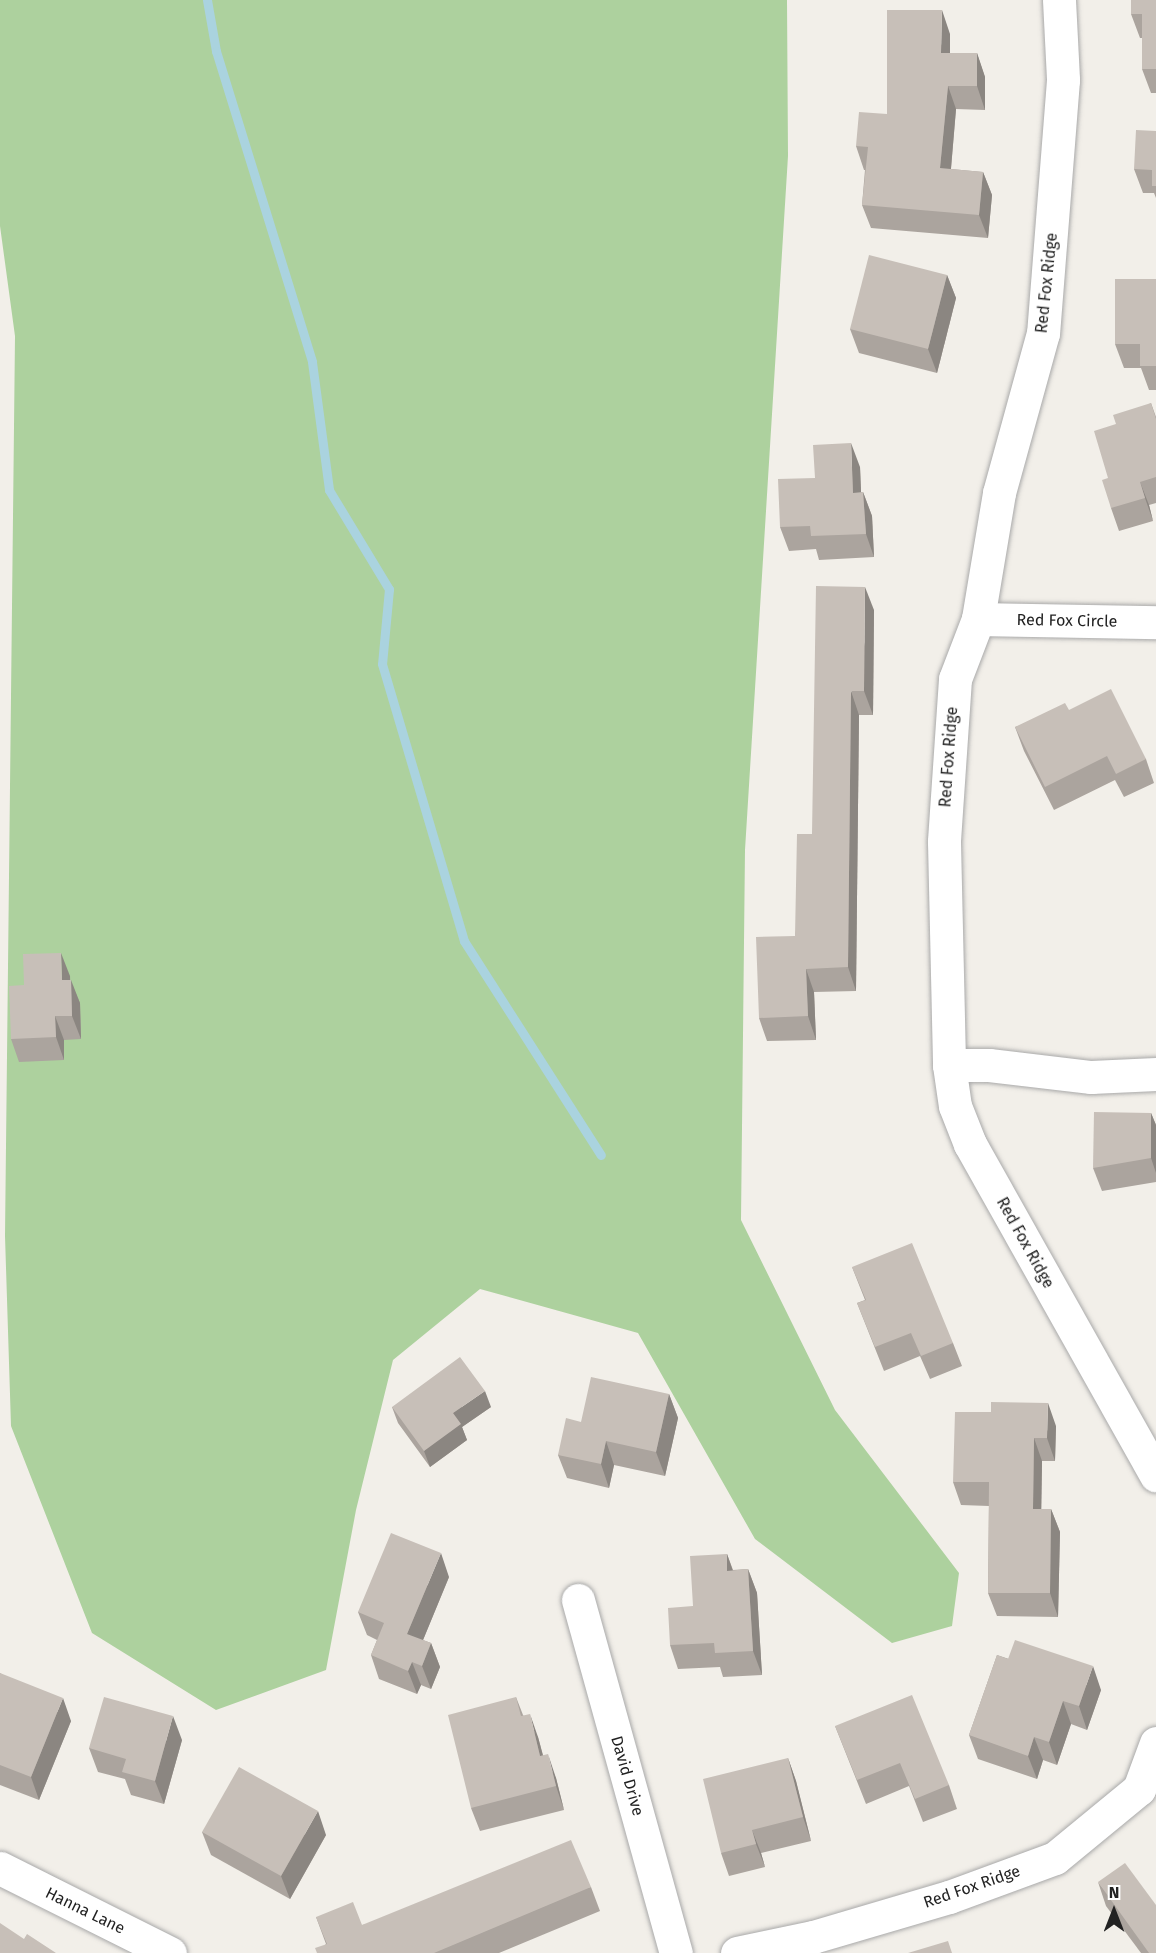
<!DOCTYPE html>
<style>
body{margin:0}
#map{position:relative;width:1156px;height:1953px;overflow:hidden;background:#f2efe9;font-family:"Fira Sans",sans-serif}
div>[style]{position:absolute}
.forest>*{inset:0;background:#add19e}
.stream>*{height:9px;margin:-4.5px;padding:0 4.5px;transform-origin:4.5px;border-radius:4.5px;background:#aad3df}
.roads{filter:drop-shadow(0 0 2px #a9a9a9) drop-shadow(0 0 2px #a9a9a9)}
.minor>*{height:33px;margin:-16.5px;padding:0 16.5px;transform-origin:16.5px;border-radius:16.5px;background:#fff}
.wall>*{inset:0;background:#aba49e}
.shaded-wall>*{inset:0;background:#8b8681}
.building>*{inset:0;background:#c7bfb8}
span{translate:-50% -50%;white-space:nowrap;text-align:center;line-height:1.15;-webkit-text-stroke:4.5px #fff;paint-order:stroke}
.street-label{font-size:16px;color:#222}
.north{position:absolute;left:1084px;top:1881px;width:60px;height:60px;-webkit-text-stroke:4px #fff;paint-order:stroke;rotate:0deg;font-size:16px;font-weight:700;line-height:24px;text-align:center;color:#222}
.north::after{content:'';display:block;margin:auto;width:21px;height:27px;background:#222;clip-path:polygon(50% 0,100% 100%,50% 72%,0 100%)}
</style>
<div id="map">
<div class="forest">
<i style="clip-path:polygon(0 0,787px 0,788px 156px,745px 850px,741px 1220px,835px 1410px,959px 1573px,952px 1626px,892px 1643px,755px 1539px,638px 1333px,480px 1289px,393px 1360px,356px 1510px,326px 1670px,216px 1710px,92px 1633px,11px 1426px,5px 1236px,15px 336px,0 226px)"></i>
</div>
<div class="stream">
<i style="left:207px;top:0;width:52px;rotate:80deg"></i>
<i style="left:216px;top:51px;width:325px;rotate:72.8deg"></i>
<i style="left:312px;top:362px;width:129px;rotate:82.4deg"></i>
<i style="left:329px;top:490px;width:116px;rotate:58.8deg"></i>
<i style="left:389px;top:589px;width:75px;rotate:95.3deg"></i>
<i style="left:382px;top:664px;width:289px;rotate:73.5deg"></i>
<i style="left:464px;top:941px;width:254px;rotate:57.4deg"></i>
</div>
<div class="roads">
<div class="minor">
<i style="left:1059px;top:0;width:80px;rotate:87.1deg"></i>
<i style="left:1063px;top:80px;width:254px;rotate:94.5deg"></i>
<i style="left:1043px;top:333px;width:166px;rotate:105.4deg"></i>
<i style="left:999px;top:493px;width:128px;rotate:99.5deg"></i>
<i style="left:978px;top:619px;width:64px;rotate:111deg"></i>
<i style="left:955px;top:679px;width:163px;rotate:93.9deg"></i>
<i style="left:944px;top:842px;width:223px;rotate:88.7deg"></i>
<i style="left:949px;top:1065px;width:41px;rotate:81.7deg"></i>
<i style="left:955px;top:1106px;width:41px;rotate:68.5deg"></i>
<i style="left:970px;top:1144px;width:380px;rotate:60.7deg"></i>
<i style="left:978px;top:619px;width:178px;rotate:1deg"></i>
<i style="left:949px;top:1065px;width:40px"></i>
<i style="left:989px;top:1065px;width:103px;rotate:6.7deg"></i>
<i style="left:1091px;top:1077px;width:65px;rotate:-2.6deg"></i>
<i style="left:578px;top:1600px;width:366px;rotate:74.5deg"></i>
<i style="left:0;top:1868px;width:190px;rotate:26.6deg"></i>
<i style="left:737px;top:1953px;width:78px;rotate:-11.9deg"></i>
<i style="left:813px;top:1937px;width:142px;rotate:-16.4deg"></i>
<i style="left:949px;top:1897px;width:113px;rotate:-20.2deg"></i>
<i style="left:1055px;top:1858px;width:109px;rotate:-39.4deg"></i>
<i style="left:1139px;top:1789px;width:49px;rotate:-69.7deg"></i>
</div>
</div>
<div class="wall">
<i style="clip-path:polygon(1156px 0,1156px 93px,1151px 93px,1142px 69px,1142px 38px,1140px 38px,1131px 14px)"></i>
<i style="clip-path:polygon(950px 34px,950px 53px,977px 53px,985px 77px,985px 110px,956px 109px,951px 169px,983px 172px,992px 195px,988px 238px,871px 228px,862px 205px,865px 170px,864px 170px,856px 146px,887px 114px)"></i>
<i style="clip-path:polygon(1156px 131px,1156px 198px,1154px 193px,1143px 193px,1134px 169px)"></i>
<i style="clip-path:polygon(947px 275px,956px 298px,937px 373px,859px 353px,850px 329px)"></i>
<i style="clip-path:polygon(1156px 279px,1156px 390px,1149px 390px,1141px 368px,1124px 368px,1115px 344px)"></i>
<i style="clip-path:polygon(1151px 403px,1156px 417px,1156px 503px,1149px 505px,1153px 521px,1119px 531px,1111px 508px,1108px 478px,1116px 424px)"></i>
<i style="clip-path:polygon(860px 467px,861px 492px,863px 492px,872px 516px,874px 557px,819px 560px,816px 549px,789px 551px,780px 527px,815px 478px)"></i>
<i style="clip-path:polygon(874px 610px,873px 715px,859px 715px,856px 991px,814px 992px,816px 1040px,767px 1041px,759px 1018px,795px 936px,812px 834px)"></i>
<i style="clip-path:polygon(1069px 710px,1146px 759px,1154px 783px,1124px 797px,1115px 780px,1054px 810px,1024px 751px,1015px 727px)"></i>
<i style="clip-path:polygon(70px 976px,70px 980px,80px 1003px,81px 1039px,64px 1040px,64px 1060px,19px 1062px,11px 1039px,24px 985px)"></i>
<i style="clip-path:polygon(1151px 1113px,1156px 1125px,1156px 1182px,1102px 1191px,1093px 1168px)"></i>
<i style="clip-path:polygon(852px 1267px,953px 1343px,962px 1366px,930px 1379px,920px 1356px,884px 1371px,857px 1303px,865px 1300px)"></i>
<i style="clip-path:polygon(669px 1394px,678px 1418px,665px 1476px,614px 1465px,609px 1488px,567px 1478px,558px 1455px,581px 1422px)"></i>
<i style="clip-path:polygon(392px 1407px,491px 1407px,462px 1427px,467px 1440px,430px 1467px,398px 1423px)"></i>
<i style="clip-path:polygon(1056px 1426px,1055px 1461px,1042px 1461px,1041px 1509px,1051px 1509px,1060px 1532px,1058px 1617px,997px 1616px,988px 1593px,989px 1506px,961px 1505px,953px 1482px)"></i>
<i style="clip-path:polygon(727px 1554px,733px 1570px,748px 1569px,757px 1593px,762px 1675px,723px 1677px,720px 1667px,678px 1669px,670px 1645px,693px 1606px)"></i>
<i style="clip-path:polygon(449px 1577px,423px 1640px,431px 1643px,440px 1667px,431px 1689px,421px 1685px,417px 1694px,379px 1679px,371px 1655px,377px 1640px,367px 1635px,358px 1612px)"></i>
<i style="clip-path:polygon(997px 1655px,1101px 1690px,1087px 1730px,1071px 1724px,1057px 1765px,1043px 1760px,1037px 1779px,978px 1759px,969px 1735px)"></i>
<i style="clip-path:polygon(0 1673px,71px 1721px,39px 1800px,0 1785px)"></i>
<i style="clip-path:polygon(516px 1697px,523px 1715px,538px 1737px,543px 1755px,556px 1778px,564px 1810px,480px 1831px,471px 1808px)"></i>
<i style="clip-path:polygon(835px 1726px,949px 1785px,957px 1809px,923px 1822px,909px 1786px,866px 1804px)"></i>
<i style="clip-path:polygon(182px 1740px,164px 1804px,131px 1795px,125px 1779px,98px 1772px,89px 1748px)"></i>
<i style="clip-path:polygon(788px 1758px,796px 1781px,811px 1841px,761px 1853px,765px 1867px,729px 1876px,721px 1853px)"></i>
<i style="clip-path:polygon(202px 1832px,326px 1835px,290px 1899px,211px 1855px)"></i>
<i style="clip-path:polygon(1098px 1882px,1156px 1953px,1141px 1953px,1106px 1906px)"></i>
<i style="clip-path:polygon(591px 1887px,600px 1911px,499px 1953px,317px 1953px,326px 1944px,316px 1917px,362px 1925px)"></i>
</div>
<div class="shaded-wall">
<i style="clip-path:polygon(942px 10px,950px 34px,950px 76px,941px 53px)"></i>
<i style="clip-path:polygon(977px 53px,985px 77px,985px 110px,977px 86px)"></i>
<i style="clip-path:polygon(948px 86px,956px 109px,949px 191px,940px 168px)"></i>
<i style="clip-path:polygon(983px 172px,992px 195px,988px 238px,979px 215px)"></i>
<i style="clip-path:polygon(947px 275px,956px 298px,937px 373px,928px 349px)"></i>
<i style="clip-path:polygon(851px 443px,860px 467px,862px 516px,853px 493px)"></i>
<i style="clip-path:polygon(1140px 482px,1149px 505px,1153px 521px,1145px 498px)"></i>
<i style="clip-path:polygon(863px 492px,872px 516px,874px 557px,866px 534px)"></i>
<i style="clip-path:polygon(865px 587px,874px 610px,873px 715px,864px 691px)"></i>
<i style="clip-path:polygon(851px 691px,859px 715px,856px 991px,848px 967px)"></i>
<i style="clip-path:polygon(61px 953px,70px 976px,71px 1003px,62px 980px)"></i>
<i style="clip-path:polygon(806px 969px,814px 992px,816px 1040px,808px 1016px)"></i>
<i style="clip-path:polygon(71px 980px,80px 1003px,81px 1039px,72px 1016px)"></i>
<i style="clip-path:polygon(55px 1016px,64px 1040px,64px 1060px,56px 1037px)"></i>
<i style="clip-path:polygon(1151px 1113px,1156px 1125px,1156px 1173px,1151px 1158px)"></i>
<i style="clip-path:polygon(485px 1391px,491px 1407px,462px 1427px,467px 1440px,430px 1467px,424px 1451px,453px 1413px)"></i>
<i style="clip-path:polygon(669px 1394px,678px 1418px,665px 1476px,656px 1452px)"></i>
<i style="clip-path:polygon(1048px 1403px,1056px 1426px,1055px 1461px,1047px 1438px)"></i>
<i style="clip-path:polygon(1034px 1438px,1042px 1461px,1041px 1532px,1033px 1509px)"></i>
<i style="clip-path:polygon(606px 1441px,614px 1465px,609px 1488px,601px 1464px)"></i>
<i style="clip-path:polygon(1051px 1509px,1060px 1532px,1058px 1617px,1050px 1593px)"></i>
<i style="clip-path:polygon(441px 1553px,449px 1577px,416px 1657px,407px 1634px)"></i>
<i style="clip-path:polygon(727px 1554px,735px 1577px,727px 1571px)"></i>
<i style="clip-path:polygon(748px 1569px,757px 1593px,762px 1675px,753px 1651px)"></i>
<i style="clip-path:polygon(431px 1643px,440px 1667px,431px 1689px,422px 1666px)"></i>
<i style="clip-path:polygon(412px 1662px,421px 1685px,417px 1694px,408px 1671px)"></i>
<i style="clip-path:polygon(1093px 1666px,1101px 1690px,1087px 1730px,1079px 1706px)"></i>
<i style="clip-path:polygon(63px 1698px,71px 1721px,39px 1800px,31px 1777px)"></i>
<i style="clip-path:polygon(1063px 1701px,1071px 1724px,1057px 1765px,1049px 1742px)"></i>
<i style="clip-path:polygon(530px 1714px,538px 1737px,549px 1779px,540px 1756px)"></i>
<i style="clip-path:polygon(173px 1716px,182px 1740px,164px 1804px,155px 1781px)"></i>
<i style="clip-path:polygon(1034px 1737px,1043px 1760px,1037px 1779px,1028px 1756px)"></i>
<i style="clip-path:polygon(548px 1754px,556px 1778px,564px 1810px,556px 1786px)"></i>
<i style="clip-path:polygon(788px 1758px,796px 1781px,811px 1841px,803px 1817px)"></i>
<i style="clip-path:polygon(318px 1811px,326px 1835px,290px 1899px,281px 1876px)"></i>
<i style="clip-path:polygon(752px 1830px,761px 1853px,765px 1867px,756px 1844px)"></i>
</div>
<div class="building">
<i style="clip-path:polygon(1131px 0,1156px 0,1156px 69px,1142px 69px,1142px 14px,1131px 14px)"></i>
<i style="clip-path:polygon(887px 10px,942px 10px,941px 53px,977px 53px,977px 86px,948px 86px,940px 168px,983px 172px,979px 215px,862px 205px,868px 147px,856px 146px,859px 112px,887px 114px)"></i>
<i style="clip-path:polygon(1136px 130px,1156px 131px,1156px 186px,1152px 186px,1152px 170px,1134px 169px)"></i>
<i style="clip-path:polygon(869px 255px,947px 275px,928px 349px,850px 329px)"></i>
<i style="clip-path:polygon(1115px 279px,1156px 279px,1156px 366px,1140px 366px,1140px 344px,1115px 344px)"></i>
<i style="clip-path:polygon(1151px 403px,1156px 419px,1156px 477px,1140px 482px,1145px 498px,1111px 508px,1102px 480px,1108px 478px,1094px 431px,1116px 424px,1113px 415px)"></i>
<i style="clip-path:polygon(851px 443px,853px 493px,863px 492px,866px 534px,811px 536px,810px 526px,780px 527px,778px 479px,815px 478px,813px 445px)"></i>
<i style="clip-path:polygon(816px 586px,865px 587px,864px 691px,851px 691px,848px 967px,806px 969px,808px 1016px,759px 1018px,756px 937px,795px 936px,797px 834px,812px 834px)"></i>
<i style="clip-path:polygon(1111px 689px,1146px 759px,1116px 774px,1107px 756px,1045px 787px,1015px 727px,1065px 703px,1069px 710px)"></i>
<i style="clip-path:polygon(61px 953px,62px 980px,71px 980px,72px 1016px,55px 1016px,56px 1037px,11px 1039px,9px 986px,24px 985px,23px 954px)"></i>
<i style="clip-path:polygon(1094px 1112px,1151px 1113px,1151px 1158px,1093px 1168px)"></i>
<i style="clip-path:polygon(912px 1243px,953px 1343px,921px 1356px,911px 1333px,875px 1347px,857px 1303px,866px 1300px,852px 1267px)"></i>
<i style="clip-path:polygon(460px 1357px,485px 1391px,453px 1413px,461px 1424px,424px 1451px,392px 1407px)"></i>
<i style="clip-path:polygon(591px 1377px,669px 1394px,656px 1452px,606px 1441px,601px 1464px,558px 1455px,566px 1418px,581px 1422px)"></i>
<i style="clip-path:polygon(991px 1402px,1048px 1403px,1047px 1438px,1034px 1438px,1033px 1509px,1051px 1509px,1050px 1593px,988px 1593px,989px 1482px,953px 1482px,955px 1412px,991px 1412px)"></i>
<i style="clip-path:polygon(391px 1533px,441px 1553px,407px 1634px,431px 1643px,422px 1666px,412px 1662px,408px 1671px,371px 1655px,384px 1623px,358px 1612px)"></i>
<i style="clip-path:polygon(727px 1554px,727px 1571px,748px 1569px,753px 1651px,715px 1653px,714px 1643px,670px 1645px,668px 1608px,693px 1606px,690px 1556px)"></i>
<i style="clip-path:polygon(1015px 1640px,1093px 1666px,1079px 1706px,1063px 1701px,1049px 1742px,1034px 1737px,1028px 1756px,969px 1735px,997px 1655px,1008px 1659px)"></i>
<i style="clip-path:polygon(0 1673px,63px 1698px,31px 1777px,0 1765px)"></i>
<i style="clip-path:polygon(912px 1695px,949px 1785px,915px 1799px,900px 1763px,857px 1780px,835px 1726px)"></i>
<i style="clip-path:polygon(104px 1697px,173px 1716px,155px 1781px,122px 1772px,126px 1759px,89px 1748px)"></i>
<i style="clip-path:polygon(516px 1697px,521px 1716px,530px 1714px,540px 1756px,548px 1754px,556px 1786px,471px 1808px,448px 1715px)"></i>
<i style="clip-path:polygon(788px 1758px,803px 1817px,752px 1830px,756px 1844px,721px 1853px,703px 1779px)"></i>
<i style="clip-path:polygon(239px 1767px,318px 1811px,281px 1876px,202px 1832px)"></i>
<i style="clip-path:polygon(571px 1840px,591px 1887px,434px 1953px,317px 1953px,315px 1948px,327px 1944px,316px 1917px,353px 1902px,362px 1925px)"></i>
<i style="clip-path:polygon(1125px 1863px,1156px 1905px,1156px 1953px,1149px 1953px,1098px 1882px)"></i>
<i style="clip-path:polygon(0 1923px,24px 1939px,27px 1934px,56px 1953px,0 1953px)"></i>
<i style="clip-path:polygon(948px 1941px,952px 1953px,908px 1953px)"></i>
</div>
<div class="street-label">
<span style="left:1047px;top:283px;rotate:-84deg">Red Fox Ridge</span>
<span style="left:1067px;top:621px;rotate:1deg">Red Fox Circle</span>
<span style="left:949px;top:757px;rotate:-86deg">Red Fox Ridge</span>
<span style="left:1025px;top:1243px;rotate:61deg">Red Fox Ridge</span>
<span style="left:627px;top:1776px;rotate:74deg">David Drive</span>
<span style="left:972px;top:1887px;rotate:-19deg">Red Fox Ridge</span>
<span style="left:85px;top:1911px;rotate:26deg">Hanna Lane</span>
</div>
<div class="north">N</div>
</div>
